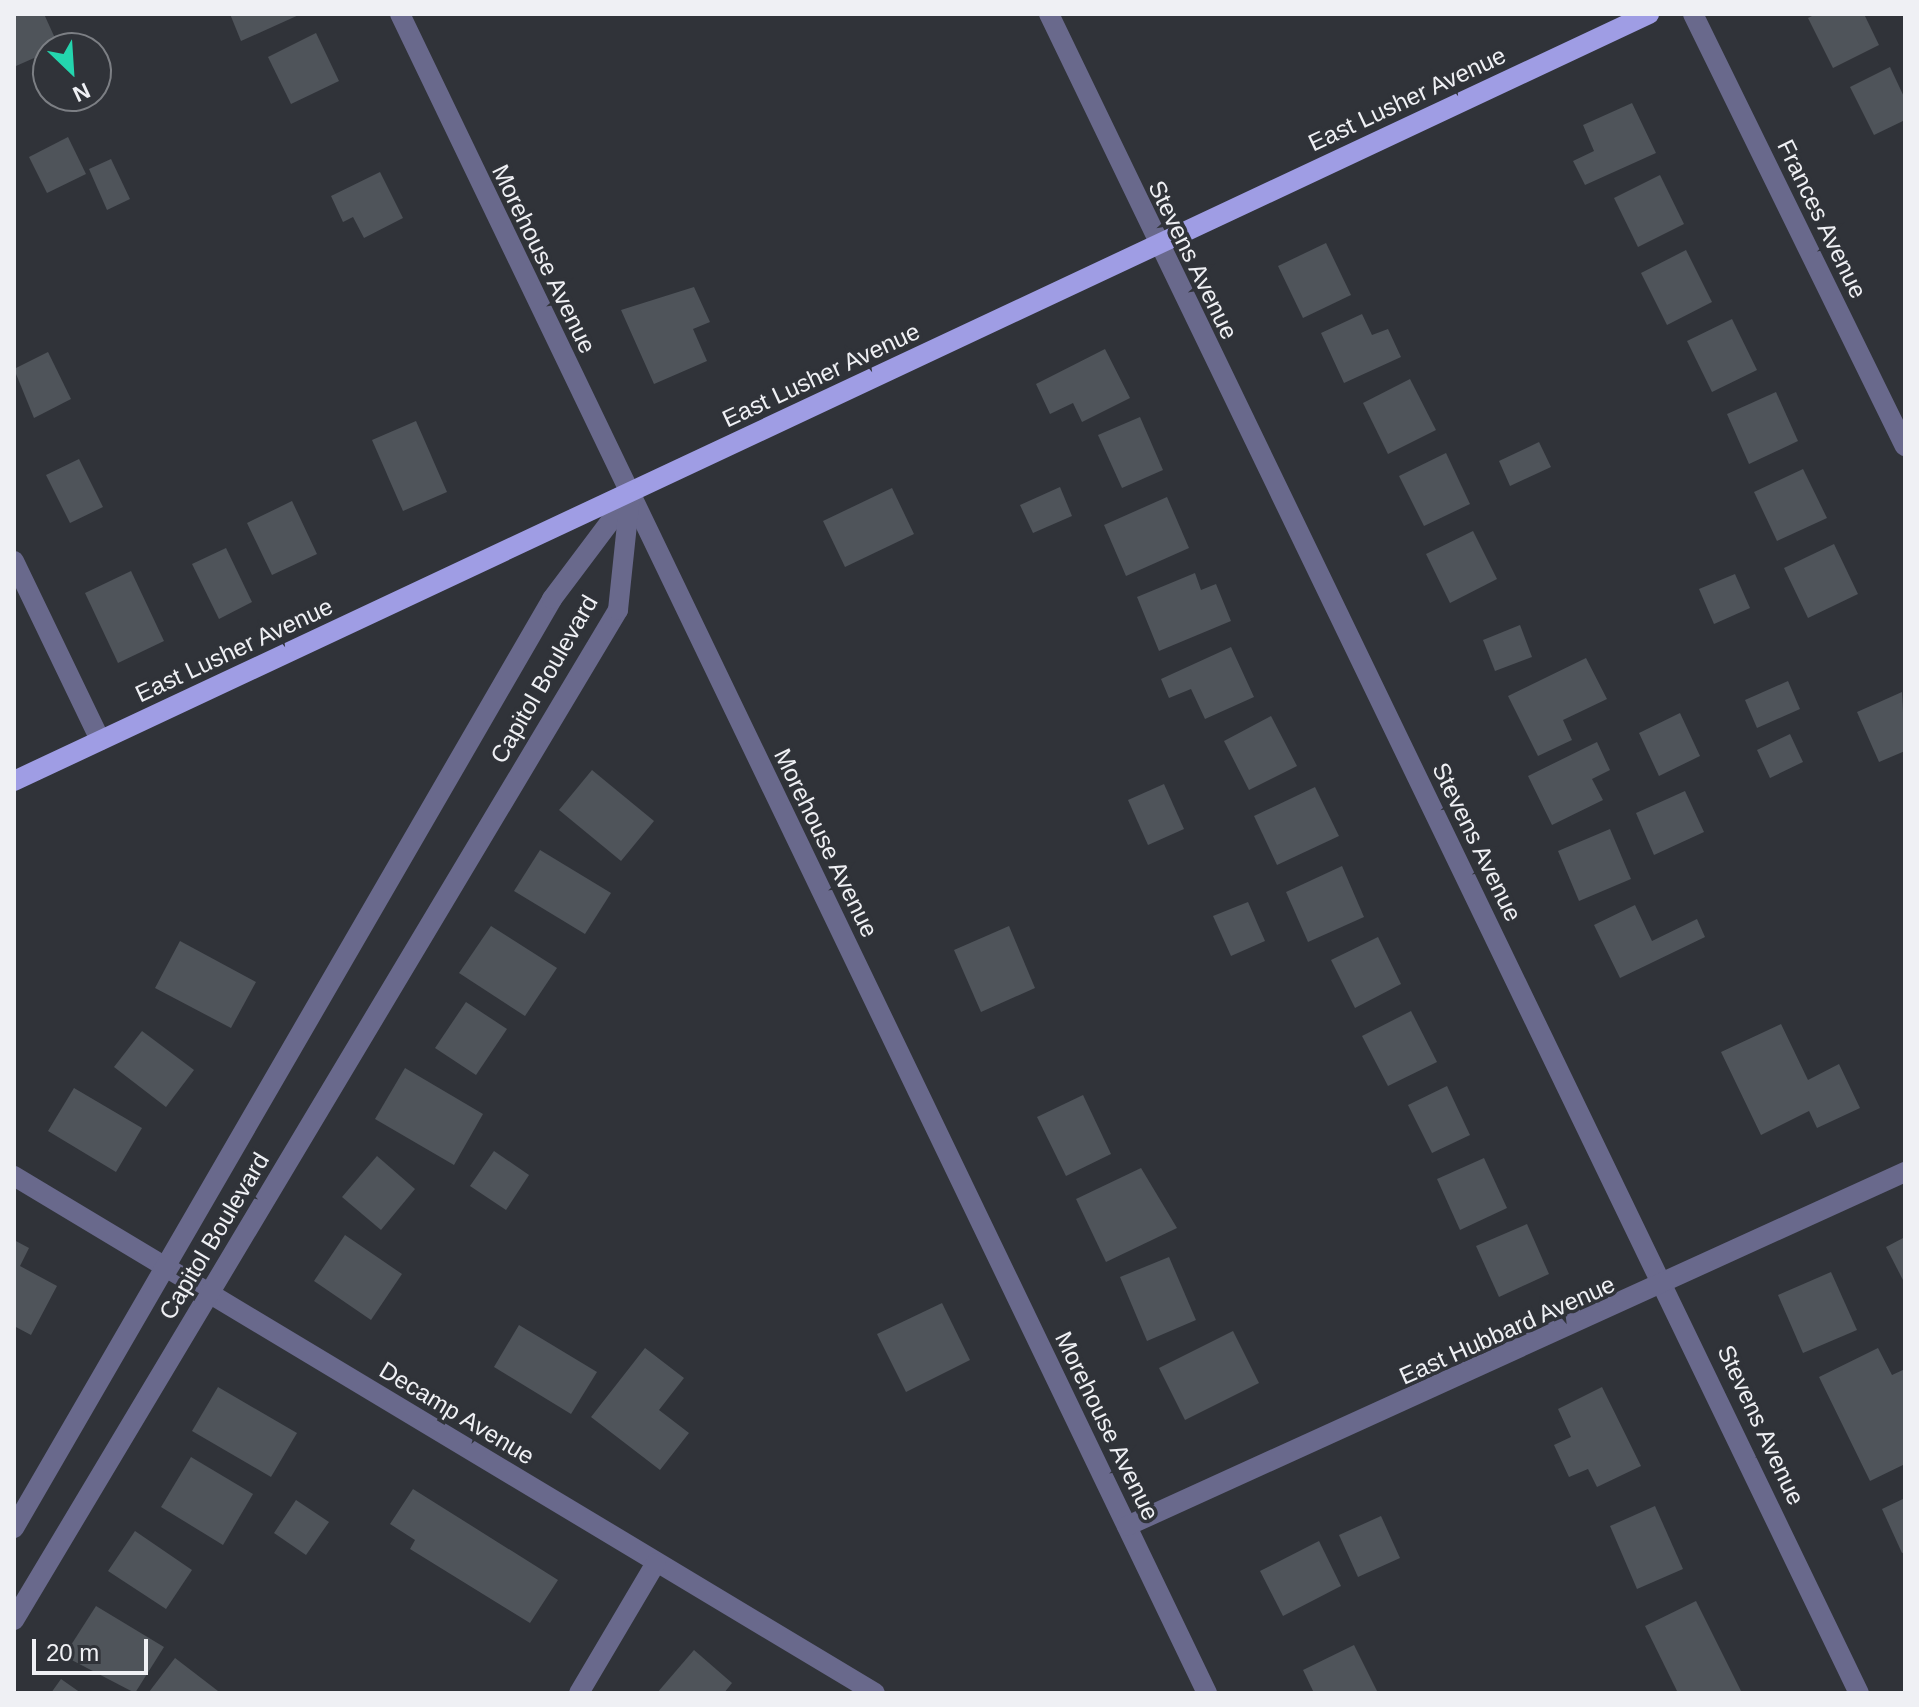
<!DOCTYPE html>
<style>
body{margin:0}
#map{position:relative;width:1919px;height:1707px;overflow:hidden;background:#303339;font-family:Arial,sans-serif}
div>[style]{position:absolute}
.building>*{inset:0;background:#4f545a}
.street>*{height:20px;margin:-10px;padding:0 10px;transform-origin:10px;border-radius:10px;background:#69698c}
.primary>*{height:20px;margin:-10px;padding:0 10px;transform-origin:10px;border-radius:10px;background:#9f9de4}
span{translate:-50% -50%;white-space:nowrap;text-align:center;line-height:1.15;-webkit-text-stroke:7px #303339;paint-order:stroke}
.street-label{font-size:24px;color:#eff0f4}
.frame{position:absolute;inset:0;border:16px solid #eff0f4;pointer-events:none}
.north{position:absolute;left:32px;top:32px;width:80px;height:80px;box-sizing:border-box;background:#303339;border:2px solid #7c7f84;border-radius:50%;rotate:155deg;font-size:22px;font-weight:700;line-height:32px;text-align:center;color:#eff0f4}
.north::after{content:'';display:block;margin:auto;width:28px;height:36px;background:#24d5ae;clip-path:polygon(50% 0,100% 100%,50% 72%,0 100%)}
.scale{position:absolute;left:32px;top:1639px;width:116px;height:36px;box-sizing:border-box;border:4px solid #eff0f4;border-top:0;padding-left:10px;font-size:24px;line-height:28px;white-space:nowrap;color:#eff0f4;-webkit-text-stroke:6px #303339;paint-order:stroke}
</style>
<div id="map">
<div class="building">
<i style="clip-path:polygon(14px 14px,44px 14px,59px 47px,16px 66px)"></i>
<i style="clip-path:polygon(230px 14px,301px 14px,241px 41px)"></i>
<i style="clip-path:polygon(1816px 14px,1864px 14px,1879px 45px,1833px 68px,1808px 18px)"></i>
<i style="clip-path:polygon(316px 33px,339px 81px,291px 104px,268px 57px)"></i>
<i style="clip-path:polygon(1890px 67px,1905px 99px,1905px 120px,1874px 135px,1850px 87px)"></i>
<i style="clip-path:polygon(1632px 103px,1656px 153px,1585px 185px,1573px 161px,1594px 151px,1583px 125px)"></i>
<i style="clip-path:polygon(68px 137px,86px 174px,47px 193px,29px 157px)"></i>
<i style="clip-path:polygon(111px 159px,130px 199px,107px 210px,89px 169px)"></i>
<i style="clip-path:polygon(380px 172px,403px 218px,364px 238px,353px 217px,343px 222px,331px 196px)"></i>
<i style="clip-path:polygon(1660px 175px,1684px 224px,1638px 247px,1614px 198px)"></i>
<i style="clip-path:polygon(1326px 243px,1351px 295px,1303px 318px,1278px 266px)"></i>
<i style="clip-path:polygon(1686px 250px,1712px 302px,1667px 325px,1641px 273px)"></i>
<i style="clip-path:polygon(694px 287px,710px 322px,693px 329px,707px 361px,654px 384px,621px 310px)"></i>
<i style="clip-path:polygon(1362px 314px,1372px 335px,1388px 329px,1401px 357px,1344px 383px,1321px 333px)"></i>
<i style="clip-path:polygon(1732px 319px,1757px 370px,1712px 392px,1687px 341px)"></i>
<i style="clip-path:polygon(1105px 349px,1130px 398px,1082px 422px,1073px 403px,1050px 414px,1036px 384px)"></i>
<i style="clip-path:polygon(48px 352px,71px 399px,34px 418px,14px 369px)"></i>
<i style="clip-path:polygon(1410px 379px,1436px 430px,1388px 454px,1363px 403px)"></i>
<i style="clip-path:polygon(1776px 392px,1798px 441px,1749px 464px,1727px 414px)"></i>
<i style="clip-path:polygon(1140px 417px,1163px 470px,1122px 488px,1098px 435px)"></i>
<i style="clip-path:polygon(416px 421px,447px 492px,403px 511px,372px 440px)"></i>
<i style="clip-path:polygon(1539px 442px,1551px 467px,1510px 486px,1499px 461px)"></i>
<i style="clip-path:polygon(1446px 453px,1470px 504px,1424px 526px,1399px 476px)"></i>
<i style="clip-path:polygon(79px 459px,103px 507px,70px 523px,46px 475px)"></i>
<i style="clip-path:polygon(1803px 469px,1827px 518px,1777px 541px,1754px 492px)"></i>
<i style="clip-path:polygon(1060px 487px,1072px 516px,1033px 533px,1020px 505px)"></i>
<i style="clip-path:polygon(892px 488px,914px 534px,845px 567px,823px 521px)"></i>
<i style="clip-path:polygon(1167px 497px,1189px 548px,1126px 576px,1104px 525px)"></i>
<i style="clip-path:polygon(292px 501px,317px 554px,272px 575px,247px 523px)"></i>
<i style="clip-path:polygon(1473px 531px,1497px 579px,1450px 603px,1426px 554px)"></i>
<i style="clip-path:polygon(1834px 544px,1858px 594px,1808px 618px,1784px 568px)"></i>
<i style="clip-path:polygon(226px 548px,252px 602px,219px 619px,192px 564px)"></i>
<i style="clip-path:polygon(131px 571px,164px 641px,118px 663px,85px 593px)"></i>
<i style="clip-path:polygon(1195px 573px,1201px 590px,1216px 584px,1231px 621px,1159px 651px,1137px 597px)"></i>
<i style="clip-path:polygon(1735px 574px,1750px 608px,1714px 624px,1699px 589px)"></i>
<i style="clip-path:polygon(1520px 625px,1532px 657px,1495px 671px,1483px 640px)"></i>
<i style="clip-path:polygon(1231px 647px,1254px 697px,1205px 719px,1191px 689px,1169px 698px,1161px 679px)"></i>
<i style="clip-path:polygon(1586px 658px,1607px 699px,1563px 720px,1572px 740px,1538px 756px,1508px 696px)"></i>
<i style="clip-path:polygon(1788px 681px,1800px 709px,1757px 728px,1745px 700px)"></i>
<i style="clip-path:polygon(1902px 692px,1905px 751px,1879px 762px,1857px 712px)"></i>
<i style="clip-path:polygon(1680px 713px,1700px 756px,1659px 776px,1639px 733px)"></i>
<i style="clip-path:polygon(1271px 716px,1297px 766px,1249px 790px,1224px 741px)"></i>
<i style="clip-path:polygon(1790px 734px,1803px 762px,1770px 778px,1757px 750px)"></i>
<i style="clip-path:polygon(1597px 742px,1610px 770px,1592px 779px,1603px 800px,1552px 825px,1528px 776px)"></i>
<i style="clip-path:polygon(592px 770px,654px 821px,621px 861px,559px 810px)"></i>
<i style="clip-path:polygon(1164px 784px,1184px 829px,1148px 845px,1128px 800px)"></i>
<i style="clip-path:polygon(1315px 787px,1339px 836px,1277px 865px,1254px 816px)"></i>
<i style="clip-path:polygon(1685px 791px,1704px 832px,1654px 855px,1636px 813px)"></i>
<i style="clip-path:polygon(1610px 829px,1631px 879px,1579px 901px,1558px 851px)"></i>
<i style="clip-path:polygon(540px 850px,611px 893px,585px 934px,514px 891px)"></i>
<i style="clip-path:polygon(1342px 866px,1364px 917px,1308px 942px,1286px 892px)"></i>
<i style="clip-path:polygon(1248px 902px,1265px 941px,1231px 956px,1213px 916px)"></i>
<i style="clip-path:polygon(1635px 905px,1652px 941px,1697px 919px,1705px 937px,1620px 978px,1594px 925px)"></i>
<i style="clip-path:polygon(491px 926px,557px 968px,525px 1016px,459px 973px)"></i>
<i style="clip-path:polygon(1009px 926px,1035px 988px,981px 1012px,954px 950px)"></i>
<i style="clip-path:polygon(1378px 937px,1401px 984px,1355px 1008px,1331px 960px)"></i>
<i style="clip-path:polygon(180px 941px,256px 982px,231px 1028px,155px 988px)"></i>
<i style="clip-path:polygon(466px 1002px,507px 1029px,476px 1075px,435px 1048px)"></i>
<i style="clip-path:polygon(1411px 1011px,1437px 1062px,1388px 1086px,1362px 1036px)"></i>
<i style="clip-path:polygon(1781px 1024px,1808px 1080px,1839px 1064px,1860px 1108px,1817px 1128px,1809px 1111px,1761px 1135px,1721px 1052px)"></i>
<i style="clip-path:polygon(142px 1031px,194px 1070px,166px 1107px,114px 1067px)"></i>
<i style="clip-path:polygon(405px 1068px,483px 1114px,454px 1165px,375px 1119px)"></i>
<i style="clip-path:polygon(1447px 1086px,1470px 1135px,1432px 1153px,1408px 1105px)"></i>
<i style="clip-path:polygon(74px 1088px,142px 1128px,116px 1172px,48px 1131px)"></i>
<i style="clip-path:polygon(1083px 1095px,1111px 1154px,1066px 1176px,1037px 1117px)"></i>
<i style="clip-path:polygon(494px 1151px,529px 1175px,506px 1210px,470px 1186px)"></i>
<i style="clip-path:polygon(377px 1156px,415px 1189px,381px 1230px,342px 1197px)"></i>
<i style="clip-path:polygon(1484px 1158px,1507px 1208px,1460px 1230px,1437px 1179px)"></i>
<i style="clip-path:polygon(1141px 1168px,1177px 1228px,1106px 1262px,1076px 1199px)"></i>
<i style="clip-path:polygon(1527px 1224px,1549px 1274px,1499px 1297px,1476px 1246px)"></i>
<i style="clip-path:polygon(345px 1235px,402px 1274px,371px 1320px,314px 1281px)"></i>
<i style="clip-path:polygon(1905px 1237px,1905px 1284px,1886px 1247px)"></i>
<i style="clip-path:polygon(14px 1240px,29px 1248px,20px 1266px,57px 1286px,31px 1335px,14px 1326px)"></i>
<i style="clip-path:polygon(1169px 1257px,1196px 1320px,1147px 1341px,1120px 1277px)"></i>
<i style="clip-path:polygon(1831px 1272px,1857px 1330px,1803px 1353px,1778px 1295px)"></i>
<i style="clip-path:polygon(942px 1303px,970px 1360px,906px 1392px,877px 1334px)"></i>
<i style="clip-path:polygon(519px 1325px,597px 1372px,571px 1414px,494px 1367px)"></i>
<i style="clip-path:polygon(1233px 1331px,1259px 1383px,1185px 1420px,1159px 1368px)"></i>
<i style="clip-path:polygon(645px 1348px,684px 1378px,659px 1410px,689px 1433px,660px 1470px,591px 1417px)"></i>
<i style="clip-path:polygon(1878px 1348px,1892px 1375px,1905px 1369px,1905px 1464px,1870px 1481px,1819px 1377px)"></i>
<i style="clip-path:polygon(218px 1387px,297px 1433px,271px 1477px,192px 1431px)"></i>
<i style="clip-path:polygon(1602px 1387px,1641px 1466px,1597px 1487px,1588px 1469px,1569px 1477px,1554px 1445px,1571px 1437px,1558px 1409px)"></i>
<i style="clip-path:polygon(191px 1457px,253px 1494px,223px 1545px,161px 1507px)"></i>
<i style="clip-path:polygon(413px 1489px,558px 1580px,530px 1623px,410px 1549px,415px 1540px,390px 1524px)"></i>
<i style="clip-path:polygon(1905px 1498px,1905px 1552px,1902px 1553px,1882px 1509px)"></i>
<i style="clip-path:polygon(296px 1500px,329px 1522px,306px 1555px,274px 1533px)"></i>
<i style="clip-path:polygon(1655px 1506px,1683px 1569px,1637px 1589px,1610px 1526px)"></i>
<i style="clip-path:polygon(1381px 1516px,1400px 1558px,1358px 1577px,1339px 1535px)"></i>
<i style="clip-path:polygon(135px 1531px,192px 1570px,166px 1609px,108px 1571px)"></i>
<i style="clip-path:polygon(1319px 1541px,1341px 1586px,1283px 1616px,1260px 1571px)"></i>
<i style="clip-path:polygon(1696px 1601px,1742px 1693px,1678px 1693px,1645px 1626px)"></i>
<i style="clip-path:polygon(96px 1606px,164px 1647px,135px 1693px,64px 1656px)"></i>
<i style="clip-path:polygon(1354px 1645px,1378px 1693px,1314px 1693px,1303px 1670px)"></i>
<i style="clip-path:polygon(694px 1650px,732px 1683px,724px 1693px,657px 1693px)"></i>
<i style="clip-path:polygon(175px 1658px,218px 1691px,216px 1693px,149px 1692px)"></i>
<i style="clip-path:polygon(61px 1679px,81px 1693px,51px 1693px)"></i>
</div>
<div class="street">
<i style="left:400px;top:14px;width:1863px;rotate:64.33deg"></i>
<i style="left:1049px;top:14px;width:1864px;rotate:64.25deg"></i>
<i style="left:1693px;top:14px;width:481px;rotate:63.9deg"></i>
<i style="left:14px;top:561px;width:199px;rotate:64.3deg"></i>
<i style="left:14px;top:1176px;width:1004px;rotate:30.98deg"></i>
<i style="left:1127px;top:1526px;width:855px;rotate:-24.47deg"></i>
<i style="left:14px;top:1528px;width:1074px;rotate:-59.92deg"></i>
<i style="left:552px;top:599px;width:130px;rotate:-53.1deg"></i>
<i style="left:14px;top:1620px;width:1177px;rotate:-59.12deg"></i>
<i style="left:618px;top:610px;width:116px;rotate:-84deg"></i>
<i style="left:579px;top:1693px;width:151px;rotate:-59.4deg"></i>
</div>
<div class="primary">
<i style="left:14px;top:781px;width:1806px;rotate:-25.13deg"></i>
</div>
<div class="street-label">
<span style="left:1407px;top:99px;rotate:-25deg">East Lusher Avenue</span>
<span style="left:1822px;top:219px;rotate:64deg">Frances Avenue</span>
<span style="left:544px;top:259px;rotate:64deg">Morehouse Avenue</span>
<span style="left:1193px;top:260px;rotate:64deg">Stevens Avenue</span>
<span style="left:821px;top:375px;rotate:-25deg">East Lusher Avenue</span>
<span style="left:234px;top:650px;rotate:-25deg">East Lusher Avenue</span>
<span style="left:544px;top:679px;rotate:-60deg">Capitol Boulevard</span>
<span style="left:1477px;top:842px;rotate:64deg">Stevens Avenue</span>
<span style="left:826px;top:843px;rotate:64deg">Morehouse Avenue</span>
<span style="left:214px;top:1236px;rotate:-59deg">Capitol Boulevard</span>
<span style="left:1507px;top:1330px;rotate:-24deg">East Hubbard Avenue</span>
<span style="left:457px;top:1413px;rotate:31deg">Decamp Avenue</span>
<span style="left:1761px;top:1425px;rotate:65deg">Stevens Avenue</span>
<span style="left:1107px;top:1426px;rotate:64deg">Morehouse Avenue</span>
</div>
<div class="frame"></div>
<div class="north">N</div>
<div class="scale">20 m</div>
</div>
